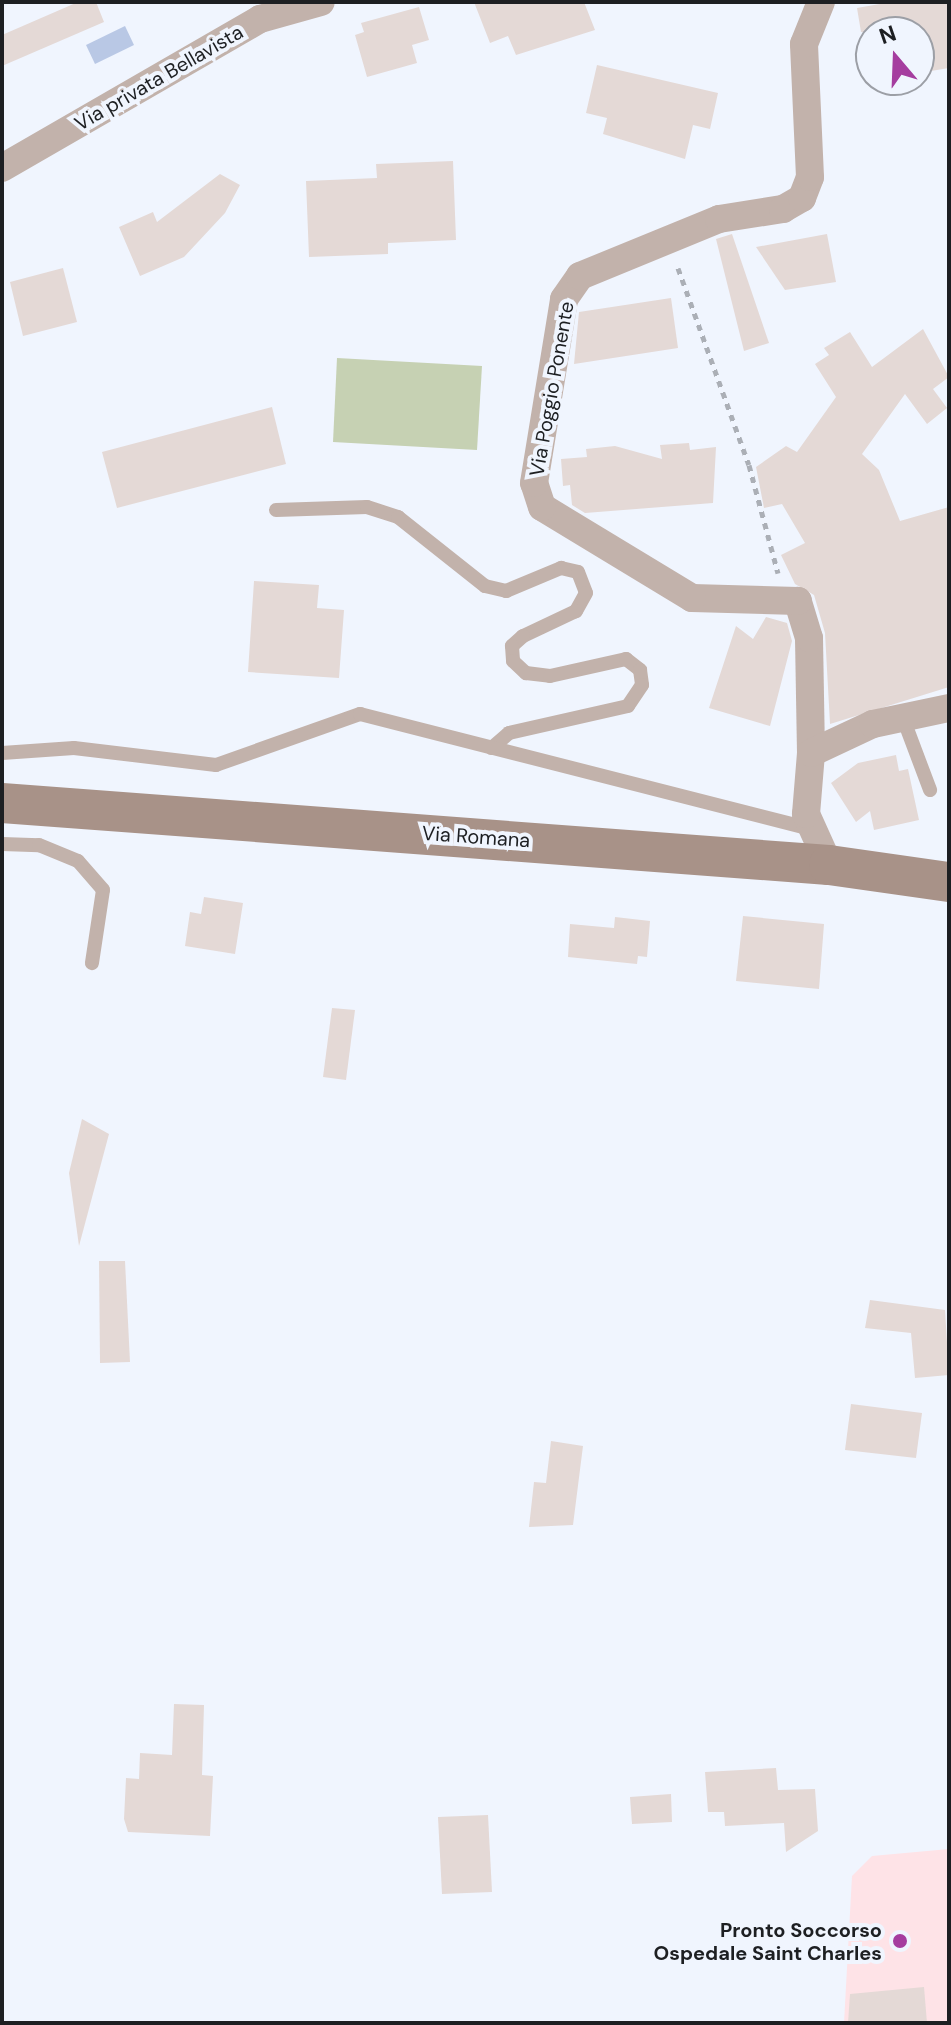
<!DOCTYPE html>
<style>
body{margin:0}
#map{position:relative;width:951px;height:2025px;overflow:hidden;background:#f0f5fe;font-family:"DM Sans",sans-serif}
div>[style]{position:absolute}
.medical>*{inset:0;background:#fee3e7}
.green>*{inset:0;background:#c6d1b3}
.water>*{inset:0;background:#b9c8e5}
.building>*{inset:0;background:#e4d9d6}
.path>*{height:5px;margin-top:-2.5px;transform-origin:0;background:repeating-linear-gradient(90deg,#abafb6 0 6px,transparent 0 12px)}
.lane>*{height:14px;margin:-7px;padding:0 7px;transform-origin:7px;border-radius:7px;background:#c2b2ab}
.street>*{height:28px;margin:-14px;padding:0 14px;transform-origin:14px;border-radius:14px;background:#c2b2ab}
.secondary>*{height:40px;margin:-20px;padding:0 20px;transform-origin:20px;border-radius:20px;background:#a89288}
.dots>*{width:22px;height:22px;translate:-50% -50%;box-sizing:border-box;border:4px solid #f0f5fe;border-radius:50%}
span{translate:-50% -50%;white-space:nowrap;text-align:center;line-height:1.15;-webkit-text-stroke:8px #f0f5fe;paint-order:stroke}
.street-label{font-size:20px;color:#1d1f22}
.poi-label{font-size:20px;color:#1d1f22;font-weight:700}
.right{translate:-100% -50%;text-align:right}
.frame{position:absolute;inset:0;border:4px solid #1d1f22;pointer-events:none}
.north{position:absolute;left:855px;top:16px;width:80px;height:80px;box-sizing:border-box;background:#f0f5fe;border:2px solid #9c9fa6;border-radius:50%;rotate:341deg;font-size:22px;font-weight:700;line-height:32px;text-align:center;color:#1d1f22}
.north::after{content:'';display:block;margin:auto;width:28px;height:36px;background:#a53d9f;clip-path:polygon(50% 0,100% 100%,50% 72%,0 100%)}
</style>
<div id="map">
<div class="medical">
<i style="clip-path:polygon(949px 1849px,949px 2023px,844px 2023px,852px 1876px,872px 1856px)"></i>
</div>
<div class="green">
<i style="clip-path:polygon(337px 358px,482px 366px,477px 450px,333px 442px)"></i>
</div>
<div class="water">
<i style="clip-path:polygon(125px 26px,134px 45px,95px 64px,86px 45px)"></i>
</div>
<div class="building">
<i style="clip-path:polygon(78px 2px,96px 2px,104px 22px,2px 66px,2px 35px)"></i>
<i style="clip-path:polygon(474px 2px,584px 2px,595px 30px,516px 55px,508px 36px,490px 43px)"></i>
<i style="clip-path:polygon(891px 2px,949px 2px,949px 68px,919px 73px,919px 32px,861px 32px,857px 8px)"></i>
<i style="clip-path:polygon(419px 7px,429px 40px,412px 45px,417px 63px,367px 77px,355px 35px,364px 32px,361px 23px)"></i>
<i style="clip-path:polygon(597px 65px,718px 93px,710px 129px,693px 125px,685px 159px,603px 134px,607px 118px,586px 113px)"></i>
<i style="clip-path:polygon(453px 161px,456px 240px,388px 243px,388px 254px,309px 257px,306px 181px,377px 178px,376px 164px)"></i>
<i style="clip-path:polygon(220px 174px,240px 185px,225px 213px,184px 257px,140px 276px,119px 227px,153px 212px,157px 222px)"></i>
<i style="clip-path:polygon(732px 234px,769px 343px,744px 351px,716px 239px)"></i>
<i style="clip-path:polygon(827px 234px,836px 282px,785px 290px,756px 247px)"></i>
<i style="clip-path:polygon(63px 268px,77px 322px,23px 336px,10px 282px)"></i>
<i style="clip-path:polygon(671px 298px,678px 348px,574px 364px,579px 312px)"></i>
<i style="clip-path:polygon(923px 329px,949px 377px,933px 389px,947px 408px,927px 424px,905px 394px,862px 454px,879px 470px,900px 521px,949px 507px,949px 687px,830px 724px,825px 633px,814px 595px,795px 584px,781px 555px,805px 543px,782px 504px,764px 508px,756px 467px,786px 446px,797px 452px,836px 397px,815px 364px,829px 355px,824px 348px,850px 332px,872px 367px)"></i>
<i style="clip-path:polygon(272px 407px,286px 464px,117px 508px,102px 452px)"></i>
<i style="clip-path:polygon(689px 443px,690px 450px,716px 447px,713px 503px,585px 513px,572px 505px,570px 485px,563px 486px,561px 459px,587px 457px,586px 449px,615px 446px,662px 459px,660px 445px)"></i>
<i style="clip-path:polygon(254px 581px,319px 585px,317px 608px,344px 610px,339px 678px,248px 672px)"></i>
<i style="clip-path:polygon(766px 617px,787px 623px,792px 641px,770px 726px,709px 708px,736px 626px,753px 639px)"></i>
<i style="clip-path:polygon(896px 755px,899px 771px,908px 769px,919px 820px,874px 830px,870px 811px,856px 822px,831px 783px,858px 763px)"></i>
<i style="clip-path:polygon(204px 897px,243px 903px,235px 954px,185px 946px,190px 912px,201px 914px)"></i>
<i style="clip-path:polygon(743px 916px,824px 924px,819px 989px,736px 981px)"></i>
<i style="clip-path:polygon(615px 917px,650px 921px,647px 957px,638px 956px,637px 964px,568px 957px,570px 924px,614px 928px)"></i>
<i style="clip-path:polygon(332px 1008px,355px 1010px,346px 1080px,323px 1077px)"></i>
<i style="clip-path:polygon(82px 1119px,109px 1134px,79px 1246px,69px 1173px)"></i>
<i style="clip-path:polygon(99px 1261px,125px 1261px,130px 1362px,100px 1363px)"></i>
<i style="clip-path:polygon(870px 1300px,945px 1310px,949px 1375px,915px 1378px,911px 1333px,865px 1328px)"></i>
<i style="clip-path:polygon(851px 1404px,922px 1413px,916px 1458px,845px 1450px)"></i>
<i style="clip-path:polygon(551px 1441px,583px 1446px,573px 1525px,529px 1527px,534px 1482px,546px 1483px)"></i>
<i style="clip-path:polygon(174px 1704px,204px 1705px,202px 1775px,213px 1776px,210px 1836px,128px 1832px,124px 1819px,126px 1778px,139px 1779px,140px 1753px,172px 1755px)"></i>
<i style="clip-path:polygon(776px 1768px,778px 1790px,815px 1789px,818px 1831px,786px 1852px,784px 1823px,725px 1826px,724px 1812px,708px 1812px,705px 1772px)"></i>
<i style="clip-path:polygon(671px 1794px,672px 1822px,632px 1824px,630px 1797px)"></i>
<i style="clip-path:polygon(488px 1815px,492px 1892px,442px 1894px,438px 1817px)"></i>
<i style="clip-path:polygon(924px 1987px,927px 2023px,848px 2023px,850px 1994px)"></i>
</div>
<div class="path">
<i style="left:678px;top:268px;width:209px;rotate:70.2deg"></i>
<i style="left:749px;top:465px;width:112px;rotate:75deg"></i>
</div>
<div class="lane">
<i style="left:276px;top:510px;width:91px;rotate:-1.9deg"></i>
<i style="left:367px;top:507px;width:33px;rotate:18deg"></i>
<i style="left:398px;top:517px;width:111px;rotate:38.4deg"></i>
<i style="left:485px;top:586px;width:22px;rotate:13deg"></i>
<i style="left:506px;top:591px;width:60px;rotate:-22.7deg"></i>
<i style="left:561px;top:568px;width:17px;rotate:13deg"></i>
<i style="left:578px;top:572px;width:22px;rotate:69deg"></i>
<i style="left:586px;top:593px;width:21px;rotate:119deg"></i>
<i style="left:576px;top:611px;width:59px;rotate:154.7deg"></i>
<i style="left:523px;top:636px;width:15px;rotate:138deg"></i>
<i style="left:512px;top:646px;width:15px;rotate:86deg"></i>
<i style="left:513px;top:661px;width:18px;rotate:43deg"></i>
<i style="left:526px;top:673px;width:24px;rotate:7deg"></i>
<i style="left:550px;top:676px;width:78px;rotate:-12.6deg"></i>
<i style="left:626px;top:659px;width:18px;rotate:38deg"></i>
<i style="left:640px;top:670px;width:15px;rotate:82deg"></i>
<i style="left:642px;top:685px;width:25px;rotate:124deg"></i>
<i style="left:628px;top:706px;width:122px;rotate:167.2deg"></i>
<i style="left:509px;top:733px;width:23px;rotate:139deg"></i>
<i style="left:903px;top:718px;width:77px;rotate:69.4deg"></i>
<i style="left:2px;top:753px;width:72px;rotate:-4deg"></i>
<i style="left:74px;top:748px;width:143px;rotate:6.8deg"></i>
<i style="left:216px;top:765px;width:153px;rotate:-19.5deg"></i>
<i style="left:360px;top:714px;width:466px;rotate:14.3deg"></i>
<i style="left:2px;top:844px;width:37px;rotate:2deg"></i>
<i style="left:39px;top:845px;width:42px;rotate:22.3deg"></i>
<i style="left:78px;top:861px;width:38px;rotate:49deg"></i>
<i style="left:103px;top:890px;width:74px;rotate:98.6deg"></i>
</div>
<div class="street">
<i style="left:2px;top:168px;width:298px;rotate:-30deg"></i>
<i style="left:260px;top:19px;width:63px;rotate:-15.6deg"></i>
<i style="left:811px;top:753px;width:115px;rotate:-91deg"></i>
<i style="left:809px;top:638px;width:39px;rotate:-107deg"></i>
<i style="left:798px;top:601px;width:106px;rotate:-178.4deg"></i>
<i style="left:692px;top:598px;width:175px;rotate:-148.8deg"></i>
<i style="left:542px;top:507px;width:25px;rotate:-108deg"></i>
<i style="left:534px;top:483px;width:186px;rotate:-80.7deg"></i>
<i style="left:564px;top:299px;width:28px;rotate:-55deg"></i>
<i style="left:580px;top:276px;width:150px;rotate:-22.3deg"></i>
<i style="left:719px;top:219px;width:65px;rotate:-8.9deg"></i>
<i style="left:783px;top:209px;width:22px;rotate:-30deg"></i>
<i style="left:802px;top:198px;width:22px;rotate:-69deg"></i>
<i style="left:810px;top:177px;width:133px;rotate:-92.6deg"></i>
<i style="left:804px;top:44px;width:45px;rotate:-68deg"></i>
<i style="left:829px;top:865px;width:56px;rotate:-114.3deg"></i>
<i style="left:806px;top:814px;width:61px;rotate:-85.3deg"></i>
<i style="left:811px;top:753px;width:68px;rotate:-25.1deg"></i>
<i style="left:873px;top:724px;width:78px;rotate:-11.9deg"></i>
</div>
<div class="secondary">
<i style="left:2px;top:803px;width:829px;rotate:4.29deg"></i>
<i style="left:829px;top:865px;width:121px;rotate:8.1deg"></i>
</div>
<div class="dots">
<i style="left:900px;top:1941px;background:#a53d9f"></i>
</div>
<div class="street-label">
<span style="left:159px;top:78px;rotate:-30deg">Via privata Bellavista</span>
<span style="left:552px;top:389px;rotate:-80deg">Via Poggio Ponente</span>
<span style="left:476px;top:837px;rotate:4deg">Via Romana</span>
</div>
<div class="poi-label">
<span class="right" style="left:882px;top:1942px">Pronto Soccorso<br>Ospedale Saint Charles</span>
</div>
<div class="frame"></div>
<div class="north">N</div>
</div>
